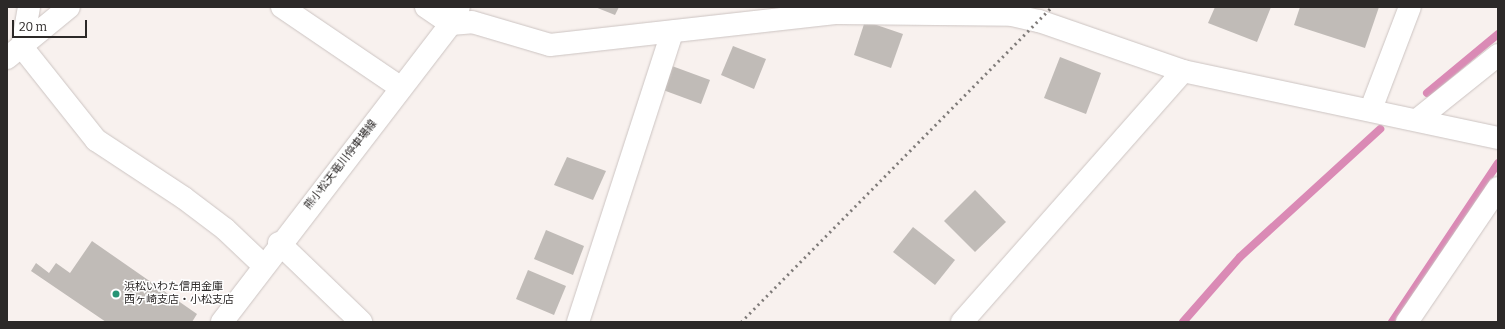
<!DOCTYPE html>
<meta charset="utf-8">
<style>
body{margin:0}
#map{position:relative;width:1505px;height:329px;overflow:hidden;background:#f8f1ee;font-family:Bitter,"Noto Sans JP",serif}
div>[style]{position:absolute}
.stream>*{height:8px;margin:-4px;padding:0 4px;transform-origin:4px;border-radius:4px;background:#da8ab5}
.building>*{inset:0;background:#c0bbb7}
.roads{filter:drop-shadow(0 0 1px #ccc4c2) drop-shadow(0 0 1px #ccc4c2)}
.street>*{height:22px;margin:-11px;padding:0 11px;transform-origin:11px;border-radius:11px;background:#fff}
.secondary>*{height:22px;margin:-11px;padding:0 11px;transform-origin:11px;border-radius:11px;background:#fff}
.rail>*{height:3px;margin-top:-1.5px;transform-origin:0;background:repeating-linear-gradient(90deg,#7d7977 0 2px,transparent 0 6px)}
.dots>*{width:11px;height:11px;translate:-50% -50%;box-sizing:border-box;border:2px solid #fff;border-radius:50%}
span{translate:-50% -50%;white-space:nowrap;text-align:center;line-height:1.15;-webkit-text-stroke:3px #fff;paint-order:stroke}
.street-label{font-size:11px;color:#2c2928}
.poi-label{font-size:11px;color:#2c2928}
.left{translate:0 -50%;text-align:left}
.frame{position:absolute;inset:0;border:8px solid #2c2928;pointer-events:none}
.scale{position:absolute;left:12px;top:20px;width:75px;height:18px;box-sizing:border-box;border:2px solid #2c2928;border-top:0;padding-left:5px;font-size:12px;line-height:14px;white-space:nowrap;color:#2c2928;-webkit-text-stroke:3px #fff;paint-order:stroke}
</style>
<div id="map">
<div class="stream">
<i style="left:1427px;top:93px;width:92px;rotate:-39.7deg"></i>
<i style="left:1183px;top:322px;width:86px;rotate:-48.8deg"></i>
<i style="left:1240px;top:257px;width:190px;rotate:-42.4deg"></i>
<i style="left:1392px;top:322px;width:191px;rotate:-56.3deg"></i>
</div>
<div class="building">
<i style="clip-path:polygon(595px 7px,619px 7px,615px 15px)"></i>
<i style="clip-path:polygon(1215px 7px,1271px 7px,1257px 42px,1208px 23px)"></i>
<i style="clip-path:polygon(1300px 7px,1379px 7px,1365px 48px,1294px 25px)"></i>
<i style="clip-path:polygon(865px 21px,903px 34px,891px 68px,854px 55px)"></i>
<i style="clip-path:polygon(733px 46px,766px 59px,754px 89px,721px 75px)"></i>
<i style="clip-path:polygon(1060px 57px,1101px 73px,1086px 114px,1044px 98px)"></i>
<i style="clip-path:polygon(672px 66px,710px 80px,701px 104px,663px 90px)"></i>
<i style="clip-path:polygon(567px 157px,606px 171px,593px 200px,554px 185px)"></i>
<i style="clip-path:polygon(975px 190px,1006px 222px,975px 252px,944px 221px)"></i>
<i style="clip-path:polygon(913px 227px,955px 260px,935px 285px,893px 252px)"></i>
<i style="clip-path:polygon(546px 230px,584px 246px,573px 275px,534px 259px)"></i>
<i style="clip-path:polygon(92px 241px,197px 314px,192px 322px,106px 322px,31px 271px,36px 263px,49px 273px,56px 263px,70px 273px)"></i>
<i style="clip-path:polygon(528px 270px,566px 286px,554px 315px,516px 299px)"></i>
</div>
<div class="roads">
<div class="street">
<i style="left:29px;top:7px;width:41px;rotate:99.9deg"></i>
<i style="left:22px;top:47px;width:119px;rotate:51.5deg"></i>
<i style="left:96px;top:140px;width:105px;rotate:33.4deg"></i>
<i style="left:184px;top:198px;width:51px;rotate:37.1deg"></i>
<i style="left:225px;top:229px;width:52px;rotate:43.5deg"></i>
<i style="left:282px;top:7px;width:144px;rotate:34.2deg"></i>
<i style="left:451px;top:24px;width:21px;rotate:-5deg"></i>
<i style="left:472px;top:22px;width:81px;rotate:16.4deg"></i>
<i style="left:550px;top:45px;width:287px;rotate:-6.4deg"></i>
<i style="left:835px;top:13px;width:177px;rotate:0.6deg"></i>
<i style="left:1012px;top:15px;width:28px;rotate:13deg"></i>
<i style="left:1039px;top:21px;width:152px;rotate:19.1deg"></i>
<i style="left:1183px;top:71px;width:322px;rotate:12deg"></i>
<i style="left:7px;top:58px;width:80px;rotate:-39.4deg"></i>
<i style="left:1371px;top:109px;width:109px;rotate:-69.1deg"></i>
<i style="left:1417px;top:120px;width:104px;rotate:-38.7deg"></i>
<i style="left:279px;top:243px;width:114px;rotate:43.9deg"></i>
<i style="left:578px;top:322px;width:305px;rotate:-72deg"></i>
<i style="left:962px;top:322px;width:334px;rotate:-48.6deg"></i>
<i style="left:1407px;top:322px;width:162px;rotate:-55.8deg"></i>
</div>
<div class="secondary">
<i style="left:426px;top:7px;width:30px;rotate:34deg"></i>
<i style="left:222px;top:322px;width:376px;rotate:-52.5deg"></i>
<i style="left:451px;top:24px;width:19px;rotate:-65deg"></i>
</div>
</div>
<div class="rail">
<i style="left:741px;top:322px;width:443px;rotate:-45.4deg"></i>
</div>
<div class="dots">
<i style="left:116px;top:294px;background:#269474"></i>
</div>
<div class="street-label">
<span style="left:341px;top:165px;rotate:-52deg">熊小松天竜川停車場線</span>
</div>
<div class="poi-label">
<span class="left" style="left:124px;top:294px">浜松いわた信用金庫<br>西ヶ崎支店・小松支店</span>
</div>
<div class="frame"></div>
<div class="scale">20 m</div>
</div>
